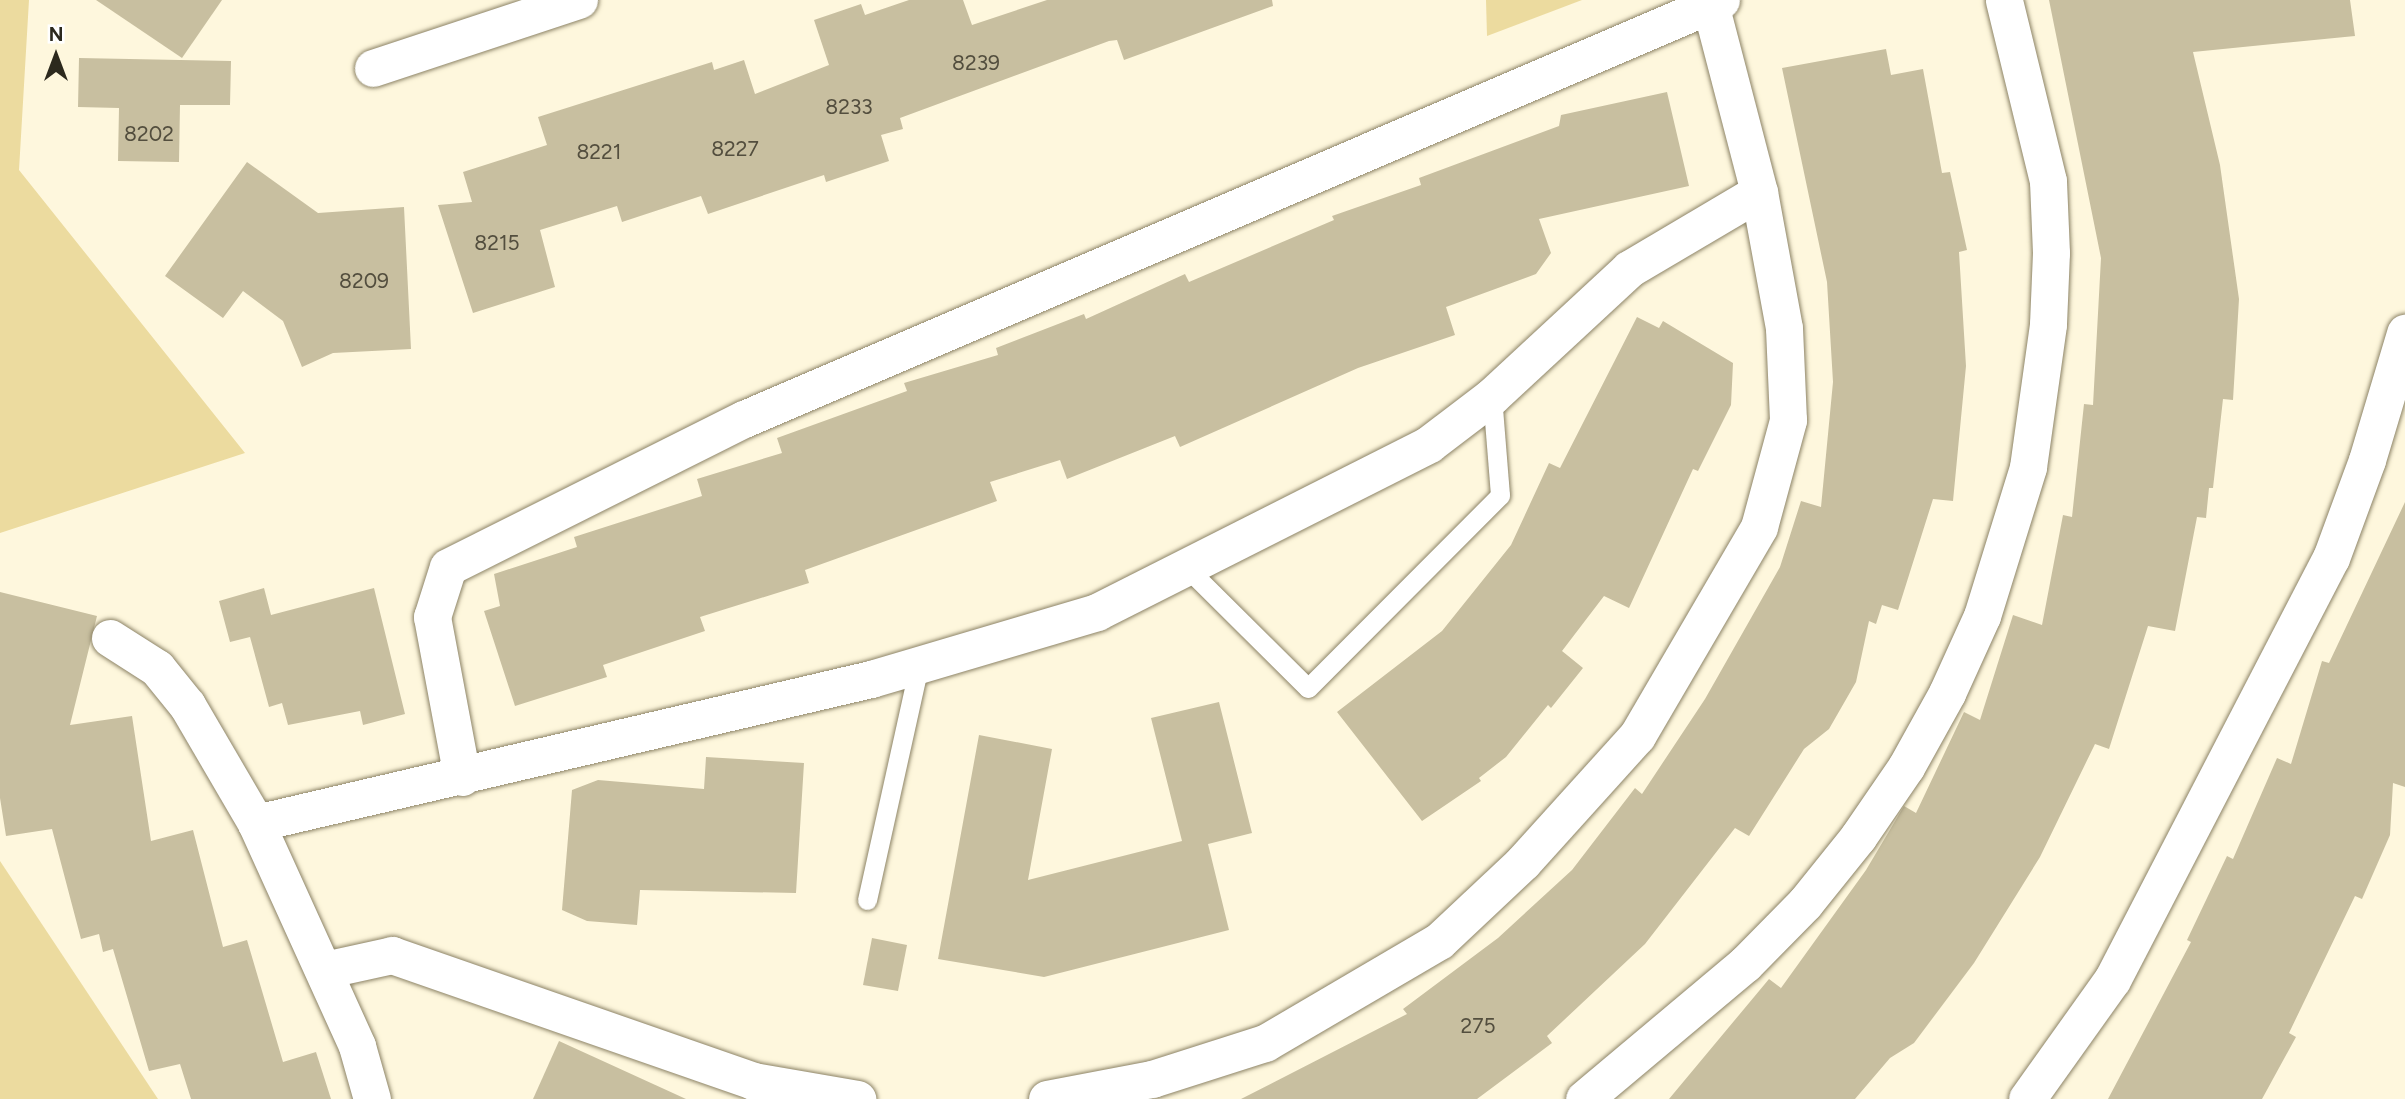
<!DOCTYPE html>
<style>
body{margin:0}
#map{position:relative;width:2405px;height:1099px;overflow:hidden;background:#fef7dd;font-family:Figtree,sans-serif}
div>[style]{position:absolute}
.green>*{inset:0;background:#ecdb9f}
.building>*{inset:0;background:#c8bfa0}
.roads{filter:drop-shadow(0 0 2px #8c8366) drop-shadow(0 0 2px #8c8366)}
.lane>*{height:19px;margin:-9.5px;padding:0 9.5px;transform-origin:9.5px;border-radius:9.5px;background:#fff}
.street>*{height:37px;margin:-18.5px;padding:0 18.5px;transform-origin:18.5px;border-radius:18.5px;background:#fff}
span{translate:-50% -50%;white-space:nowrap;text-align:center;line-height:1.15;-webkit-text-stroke:5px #fff;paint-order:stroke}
.number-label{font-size:21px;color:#534e3e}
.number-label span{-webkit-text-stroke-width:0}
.north{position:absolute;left:21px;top:21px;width:70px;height:70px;-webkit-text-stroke:5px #fff;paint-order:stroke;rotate:0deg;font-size:19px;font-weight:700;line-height:28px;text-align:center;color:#2c291d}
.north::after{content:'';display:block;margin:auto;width:24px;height:32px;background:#2c291d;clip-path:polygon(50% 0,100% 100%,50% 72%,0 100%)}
</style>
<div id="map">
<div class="green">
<i style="clip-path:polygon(0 0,29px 0,19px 170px,245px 453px,0 533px)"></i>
<i style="clip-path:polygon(1486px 0,1582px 0,1487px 36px)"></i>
<i style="clip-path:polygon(0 861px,158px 1099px,0 1099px)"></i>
</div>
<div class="building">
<i style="clip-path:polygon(96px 0,222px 0,182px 58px)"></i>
<i style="clip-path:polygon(909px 0,963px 0,972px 25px,1047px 0,1272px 0,1273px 6px,1124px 60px,1117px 40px,1109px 41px,900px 118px,903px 129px,881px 135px,889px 161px,826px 182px,824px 175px,708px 214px,701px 196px,622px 222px,617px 206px,540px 230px,555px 287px,473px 313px,438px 205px,472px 202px,463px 172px,547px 145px,538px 117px,712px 62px,714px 70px,744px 60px,755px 94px,829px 65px,814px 20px,861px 4px,865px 15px)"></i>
<i style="clip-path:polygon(2049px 0,2350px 0,2355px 36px,2193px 52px,2220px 165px,2239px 299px,2233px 400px,2223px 399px,2213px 488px,2209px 488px,2206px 518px,2197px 517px,2175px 631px,2148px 626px,2109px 749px,2095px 744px,2040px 857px,1974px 963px,1914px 1043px,1890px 1058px,1855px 1099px,1669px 1099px,1769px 979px,1781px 988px,1866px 870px,1904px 806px,1916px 813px,1964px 712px,1980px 720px,2013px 615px,2042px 625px,2063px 515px,2072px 517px,2084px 404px,2093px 405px,2101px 258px)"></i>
<i style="clip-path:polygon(1886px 49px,1891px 75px,1923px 69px,1942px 173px,1950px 172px,1967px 250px,1959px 252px,1966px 366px,1953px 501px,1933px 499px,1898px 610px,1882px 605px,1876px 624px,1869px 621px,1856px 682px,1829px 729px,1804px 749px,1749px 836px,1735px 828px,1645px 944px,1547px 1036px,1552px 1043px,1477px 1099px,1241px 1099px,1407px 1014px,1403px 1009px,1498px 938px,1572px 870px,1635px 788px,1642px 794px,1705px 699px,1780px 567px,1801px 501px,1821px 507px,1833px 382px,1827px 282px,1782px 68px)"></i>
<i style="clip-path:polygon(79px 58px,231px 61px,230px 105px,180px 105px,179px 162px,118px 161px,119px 108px,78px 107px)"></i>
<i style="clip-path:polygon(1667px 92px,1689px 186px,1539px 219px,1551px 253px,1536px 274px,1446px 307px,1455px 335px,1358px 368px,1180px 447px,1175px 436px,1067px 479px,1060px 460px,990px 482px,997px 501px,805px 570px,809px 583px,700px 617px,705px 631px,603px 665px,607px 677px,515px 706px,484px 611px,500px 606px,494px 574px,577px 547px,574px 537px,702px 496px,697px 479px,782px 453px,777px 438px,907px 391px,904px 383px,998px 355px,996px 348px,1084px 314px,1086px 319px,1185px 274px,1189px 282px,1334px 220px,1332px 216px,1421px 185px,1419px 178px,1559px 126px,1561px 115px)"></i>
<i style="clip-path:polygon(247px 162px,318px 213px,404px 207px,411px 349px,333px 353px,302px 367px,283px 321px,243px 291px,223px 318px,165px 276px)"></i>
<i style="clip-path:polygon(1637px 317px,1659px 328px,1663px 321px,1733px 363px,1731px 405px,1698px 471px,1693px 469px,1629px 608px,1604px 596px,1562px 651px,1583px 668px,1551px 708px,1548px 705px,1506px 757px,1479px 778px,1481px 781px,1422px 821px,1337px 712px,1442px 631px,1511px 545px,1549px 463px,1560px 468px)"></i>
<i style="clip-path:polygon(2405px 502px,2405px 787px,2393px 783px,2390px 835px,2362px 899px,2355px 896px,2289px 1033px,2296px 1037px,2262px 1099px,2108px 1099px,2191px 942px,2187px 940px,2227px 856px,2233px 859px,2277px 758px,2291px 764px,2322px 661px,2329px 663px)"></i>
<i style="clip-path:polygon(264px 588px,271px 615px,374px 588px,405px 714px,363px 725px,360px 711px,288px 725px,282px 703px,269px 707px,250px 637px,230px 642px,219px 601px)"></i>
<i style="clip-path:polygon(0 592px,97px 616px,70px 725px,132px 716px,151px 841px,193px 830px,223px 947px,247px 940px,283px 1062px,316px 1052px,331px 1099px,191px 1099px,180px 1064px,149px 1071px,113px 949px,103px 952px,99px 934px,81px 939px,52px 829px,6px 836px,0 798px)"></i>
<i style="clip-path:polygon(1219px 702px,1252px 833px,1208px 844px,1229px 930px,1044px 977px,938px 959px,979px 735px,1052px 749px,1028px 880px,1182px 841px,1151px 718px)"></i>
<i style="clip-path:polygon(706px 757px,804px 763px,796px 893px,640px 890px,637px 925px,587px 921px,562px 910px,572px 790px,598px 780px,704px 789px)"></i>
<i style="clip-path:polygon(872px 938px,907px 945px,898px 991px,863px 985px)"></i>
<i style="clip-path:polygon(559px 1041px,686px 1099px,533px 1099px)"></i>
</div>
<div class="roads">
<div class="lane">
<i style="left:1187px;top:568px;width:170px;rotate:44.8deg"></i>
<i style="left:1308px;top:688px;width:272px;rotate:-45.1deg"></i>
<i style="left:1500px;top:495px;width:99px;rotate:-94.6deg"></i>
<i style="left:867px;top:900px;width:241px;rotate:-77.5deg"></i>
</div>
<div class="street">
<i style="left:373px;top:68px;width:217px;rotate:-18.3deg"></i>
<i style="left:110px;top:638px;width:56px;rotate:32.6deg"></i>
<i style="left:157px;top:668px;width:48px;rotate:51deg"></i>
<i style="left:187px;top:705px;width:137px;rotate:59.7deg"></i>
<i style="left:256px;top:823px;width:245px;rotate:65.6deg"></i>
<i style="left:357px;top:1046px;width:55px;rotate:74.2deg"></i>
<i style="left:462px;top:777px;width:163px;rotate:-100.6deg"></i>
<i style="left:432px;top:617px;width:52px;rotate:-72.3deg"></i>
<i style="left:448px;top:567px;width:331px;rotate:-26.6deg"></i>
<i style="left:744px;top:419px;width:1063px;rotate:-23.21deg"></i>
<i style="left:256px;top:823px;width:632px;rotate:-13.18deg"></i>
<i style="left:871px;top:679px;width:236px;rotate:-16.5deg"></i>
<i style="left:1097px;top:612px;width:372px;rotate:-26.8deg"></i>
<i style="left:1429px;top:444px;width:79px;rotate:-37.3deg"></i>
<i style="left:1492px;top:396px;width:187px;rotate:-42.8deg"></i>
<i style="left:1629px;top:269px;width:151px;rotate:-30.6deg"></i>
<i style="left:324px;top:970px;width:70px;rotate:-12.4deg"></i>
<i style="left:392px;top:955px;width:382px;rotate:19.2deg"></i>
<i style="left:753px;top:1081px;width:106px;rotate:9.8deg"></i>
<i style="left:1047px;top:1099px;width:107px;rotate:-10.8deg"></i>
<i style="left:1152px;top:1079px;width:119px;rotate:-17.7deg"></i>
<i style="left:1265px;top:1043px;width:202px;rotate:-30.4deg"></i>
<i style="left:1439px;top:941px;width:115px;rotate:-43.2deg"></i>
<i style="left:1523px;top:862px;width:170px;rotate:-47.9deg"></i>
<i style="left:1637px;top:736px;width:242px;rotate:-59.7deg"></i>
<i style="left:1759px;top:527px;width:111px;rotate:-74.8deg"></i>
<i style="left:1788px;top:420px;width:92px;rotate:-92.5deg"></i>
<i style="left:1784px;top:328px;width:138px;rotate:-100.4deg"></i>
<i style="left:1759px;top:192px;width:194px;rotate:-104.6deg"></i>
<i style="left:1584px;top:1099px;width:210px;rotate:-40deg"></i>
<i style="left:1745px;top:964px;width:86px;rotate:-45.5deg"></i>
<i style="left:1805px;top:903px;width:85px;rotate:-51.2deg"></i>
<i style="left:1858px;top:837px;width:85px;rotate:-55.6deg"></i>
<i style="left:1906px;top:767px;width:85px;rotate:-61deg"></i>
<i style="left:1947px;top:693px;width:85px;rotate:-65.6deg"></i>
<i style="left:1982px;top:616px;width:156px;rotate:-72.8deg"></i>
<i style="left:2028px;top:467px;width:144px;rotate:-82deg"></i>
<i style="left:2048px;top:324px;width:71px;rotate:-87.6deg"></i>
<i style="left:2051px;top:253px;width:72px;rotate:-92.4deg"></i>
<i style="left:2048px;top:181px;width:186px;rotate:-103.7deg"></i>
<i style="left:2027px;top:1099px;width:146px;rotate:-54.5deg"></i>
<i style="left:2112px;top:980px;width:475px;rotate:-62.6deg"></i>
<i style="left:2331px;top:558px;width:104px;rotate:-69.8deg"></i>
<i style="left:2367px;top:460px;width:133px;rotate:-73.3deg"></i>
</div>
</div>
<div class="number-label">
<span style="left:976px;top:63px">8239</span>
<span style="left:849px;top:107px">8233</span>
<span style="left:149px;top:134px">8202</span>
<span style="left:735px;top:149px">8227</span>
<span style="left:599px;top:152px">8221</span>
<span style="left:497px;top:243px">8215</span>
<span style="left:364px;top:281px">8209</span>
<span style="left:1478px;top:1026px">275</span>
</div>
<div class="north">N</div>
</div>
